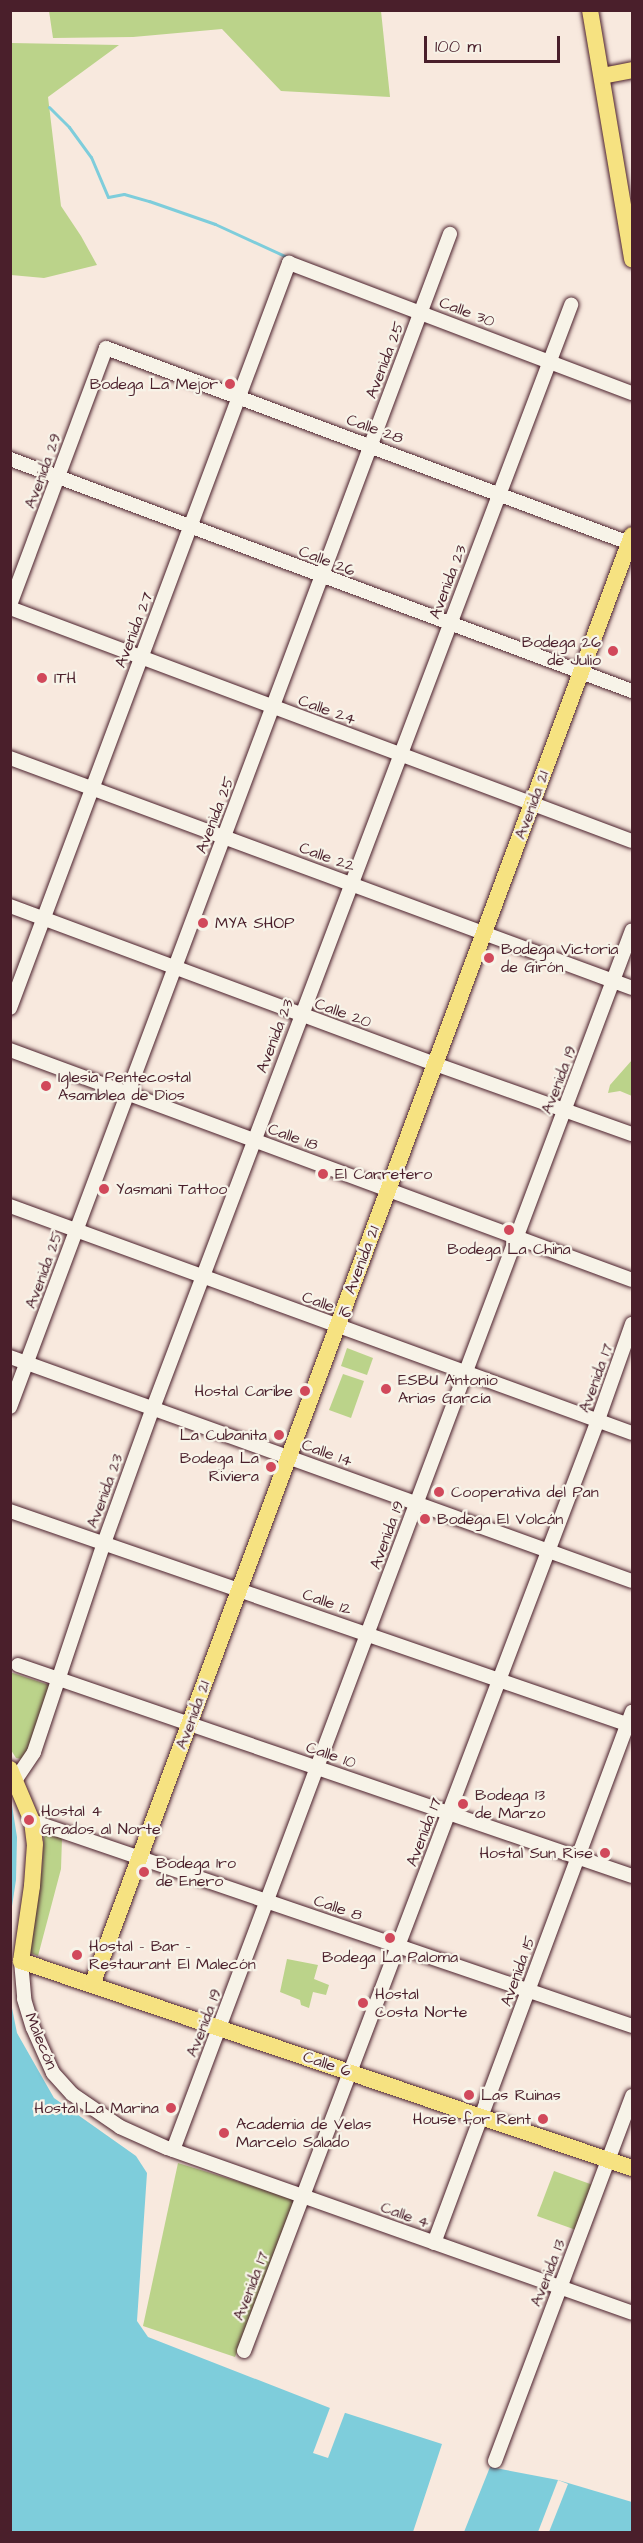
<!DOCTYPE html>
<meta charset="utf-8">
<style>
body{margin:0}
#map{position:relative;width:643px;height:2543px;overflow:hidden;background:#f8e9de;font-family:"Architects Daughter",sans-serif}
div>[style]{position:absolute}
.green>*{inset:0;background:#bbd38a}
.water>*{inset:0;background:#7ecddb}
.pier>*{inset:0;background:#f8e9de}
.stream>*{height:3px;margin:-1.5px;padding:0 1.5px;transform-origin:1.5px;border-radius:1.5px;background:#7ecddb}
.roads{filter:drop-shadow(0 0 2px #4a1f2b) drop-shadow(0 0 2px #4a1f2b)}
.minor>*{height:14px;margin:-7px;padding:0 7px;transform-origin:7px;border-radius:7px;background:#f7f3e8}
.major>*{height:16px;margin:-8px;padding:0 8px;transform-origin:8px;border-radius:8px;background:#f6e281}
.dots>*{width:16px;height:16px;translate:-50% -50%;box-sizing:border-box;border:3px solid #f7f3e8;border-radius:50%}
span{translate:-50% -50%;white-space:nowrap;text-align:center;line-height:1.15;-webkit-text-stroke:4.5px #f7f3e8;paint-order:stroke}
.street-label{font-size:16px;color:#4a1f2b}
.poi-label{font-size:16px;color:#4a1f2b}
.right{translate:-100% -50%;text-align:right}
.left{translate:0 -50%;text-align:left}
.frame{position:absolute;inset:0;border:12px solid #4a1f2b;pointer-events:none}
.scale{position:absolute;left:424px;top:36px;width:136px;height:27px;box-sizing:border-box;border:3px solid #4a1f2b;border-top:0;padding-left:8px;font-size:18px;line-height:21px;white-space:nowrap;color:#4a1f2b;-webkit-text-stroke:4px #f7f3e8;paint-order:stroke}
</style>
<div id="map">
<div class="green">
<i style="clip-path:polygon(49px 11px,381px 11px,390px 97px,281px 91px,222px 29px,133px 37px,53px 38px)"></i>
<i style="clip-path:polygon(11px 43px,119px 45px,48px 97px,61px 206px,81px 236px,97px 265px,44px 278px,11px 275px)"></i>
<i style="clip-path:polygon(632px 1060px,632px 1096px,620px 1091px,608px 1093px,610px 1085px)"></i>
<i style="clip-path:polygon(347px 1348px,373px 1358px,367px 1375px,341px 1366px)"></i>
<i style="clip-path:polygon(343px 1374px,364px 1381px,351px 1418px,329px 1410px)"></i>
<i style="clip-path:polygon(10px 1672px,52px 1686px,29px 1750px,22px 1759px,16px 1758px,11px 1750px)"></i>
<i style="clip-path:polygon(44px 1833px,62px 1838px,61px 1869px,38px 1956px,31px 1953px,27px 1944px,42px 1870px)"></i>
<i style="clip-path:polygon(287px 1959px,318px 1965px,314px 1979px,329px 1985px,326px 1995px,313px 1992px,309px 2008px,301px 2005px,300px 2000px,280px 1992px)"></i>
<i style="clip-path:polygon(178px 2163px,298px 2200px,235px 2357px,143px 2326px)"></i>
<i style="clip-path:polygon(554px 2171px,593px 2185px,576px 2230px,537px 2216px)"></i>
</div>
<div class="water">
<i style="clip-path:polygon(11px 1799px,17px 1837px,16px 1880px,11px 1913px)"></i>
<i style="clip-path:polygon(10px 1998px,17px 2033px,54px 2098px,136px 2156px,147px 2173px,137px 2321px,148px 2337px,330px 2408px,442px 2444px,413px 2532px,11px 2532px)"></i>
<i style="clip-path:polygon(490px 2467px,558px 2480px,632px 2502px,632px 2532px,464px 2532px)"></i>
</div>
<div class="pier">
<i style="clip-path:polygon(331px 2405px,346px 2410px,328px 2458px,313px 2453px)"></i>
<i style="clip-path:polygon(558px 2480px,568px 2484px,549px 2532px,538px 2532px)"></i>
</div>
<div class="stream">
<i style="left:49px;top:107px;width:28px;rotate:45deg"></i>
<i style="left:69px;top:127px;width:37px;rotate:54deg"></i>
<i style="left:91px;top:157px;width:43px;rotate:67deg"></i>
<i style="left:108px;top:197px;width:16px;rotate:-11deg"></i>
<i style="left:124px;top:194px;width:26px;rotate:16deg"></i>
<i style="left:149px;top:201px;width:70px;rotate:19.2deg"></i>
<i style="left:215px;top:224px;width:77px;rotate:24.6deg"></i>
</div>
<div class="roads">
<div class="minor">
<i style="left:10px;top:459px;width:664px;rotate:20.46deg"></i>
<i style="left:10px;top:605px;width:274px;rotate:-69.5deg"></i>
<i style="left:106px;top:348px;width:561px;rotate:20.44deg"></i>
<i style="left:10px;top:608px;width:664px;rotate:20.54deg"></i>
<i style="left:10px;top:758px;width:663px;rotate:20.29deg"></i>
<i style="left:10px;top:906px;width:453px;rotate:20.4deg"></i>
<i style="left:435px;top:1064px;width:209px;rotate:19.6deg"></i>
<i style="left:10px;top:1008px;width:796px;rotate:-69.47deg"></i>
<i style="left:289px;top:263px;width:367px;rotate:20.8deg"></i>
<i style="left:10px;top:1050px;width:663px;rotate:20.29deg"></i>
<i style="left:10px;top:1206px;width:662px;rotate:20.05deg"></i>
<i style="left:10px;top:1357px;width:661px;rotate:19.81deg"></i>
<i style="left:10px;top:1407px;width:1253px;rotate:-69.44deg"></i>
<i style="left:10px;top:1511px;width:658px;rotate:19.07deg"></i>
<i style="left:18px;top:1665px;width:649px;rotate:18.97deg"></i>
<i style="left:16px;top:1779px;width:32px;rotate:-56deg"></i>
<i style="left:34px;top:1752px;width:220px;rotate:-71.5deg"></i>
<i style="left:104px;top:1543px;width:144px;rotate:-70.1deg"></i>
<i style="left:153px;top:1408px;width:1180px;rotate:-69.24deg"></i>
<i style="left:32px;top:1821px;width:634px;rotate:18.86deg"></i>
<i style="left:21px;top:1961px;width:38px;rotate:85deg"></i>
<i style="left:24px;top:1999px;width:30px;rotate:73deg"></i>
<i style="left:33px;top:2028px;width:49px;rotate:66deg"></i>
<i style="left:53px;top:2073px;width:28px;rotate:48deg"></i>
<i style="left:72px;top:2094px;width:58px;rotate:34.5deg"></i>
<i style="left:120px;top:2127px;width:51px;rotate:24.1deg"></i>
<i style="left:167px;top:2148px;width:493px;rotate:19.5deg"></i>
<i style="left:173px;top:2150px;width:1303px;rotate:-69.38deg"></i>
<i style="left:434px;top:2243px;width:567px;rotate:-69.55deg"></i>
<i style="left:244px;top:2351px;width:996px;rotate:-69.18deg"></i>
<i style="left:598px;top:1420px;width:102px;rotate:-70.5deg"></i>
<i style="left:495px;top:2461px;width:390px;rotate:-69.4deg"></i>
</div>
<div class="major">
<i style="left:590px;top:10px;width:253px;rotate:80.4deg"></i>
<i style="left:602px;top:76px;width:31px;rotate:-11deg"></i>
<i style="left:10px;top:1769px;width:56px;rotate:67.1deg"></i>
<i style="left:32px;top:1821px;width:23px;rotate:83deg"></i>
<i style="left:35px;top:1844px;width:42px;rotate:94.1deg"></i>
<i style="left:32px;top:1886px;width:76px;rotate:98.3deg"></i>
<i style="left:21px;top:1961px;width:645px;rotate:18.72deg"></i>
<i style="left:92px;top:1985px;width:1547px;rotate:-69.57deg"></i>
</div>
</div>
<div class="dots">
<i style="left:230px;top:384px;background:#d1495b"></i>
<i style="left:613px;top:651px;background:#d1495b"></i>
<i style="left:42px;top:678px;background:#d1495b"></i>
<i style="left:203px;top:923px;background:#d1495b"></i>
<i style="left:489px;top:958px;background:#d1495b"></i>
<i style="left:46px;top:1086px;background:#d1495b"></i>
<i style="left:323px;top:1174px;background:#d1495b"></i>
<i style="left:104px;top:1189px;background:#d1495b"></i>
<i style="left:509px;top:1230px;background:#d1495b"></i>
<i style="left:386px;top:1389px;background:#d1495b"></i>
<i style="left:305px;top:1391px;background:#d1495b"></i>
<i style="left:279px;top:1435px;background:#d1495b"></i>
<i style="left:271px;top:1467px;background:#d1495b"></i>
<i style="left:439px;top:1492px;background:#d1495b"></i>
<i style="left:425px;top:1519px;background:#d1495b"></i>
<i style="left:463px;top:1804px;background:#d1495b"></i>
<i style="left:29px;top:1820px;background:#d1495b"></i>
<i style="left:605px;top:1853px;background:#d1495b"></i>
<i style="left:144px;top:1872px;background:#d1495b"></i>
<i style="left:390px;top:1938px;background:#d1495b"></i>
<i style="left:77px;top:1955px;background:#d1495b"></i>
<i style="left:363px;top:2003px;background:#d1495b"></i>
<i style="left:469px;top:2095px;background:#d1495b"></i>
<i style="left:171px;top:2108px;background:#d1495b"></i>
<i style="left:543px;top:2119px;background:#d1495b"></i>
<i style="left:224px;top:2133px;background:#d1495b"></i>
</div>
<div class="street-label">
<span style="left:467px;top:312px;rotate:21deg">Calle 30</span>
<span style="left:385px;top:360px;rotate:-69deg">Avenida 25</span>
<span style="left:375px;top:429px;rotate:20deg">Calle 28</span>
<span style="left:43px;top:471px;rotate:-70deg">Avenida 29</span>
<span style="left:327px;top:561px;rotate:21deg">Calle 26</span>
<span style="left:448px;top:582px;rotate:-69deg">Avenida 23</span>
<span style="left:134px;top:630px;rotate:-69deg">Avenida 27</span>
<span style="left:327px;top:710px;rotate:20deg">Calle 24</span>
<span style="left:532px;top:805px;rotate:-70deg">Avenida 21</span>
<span style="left:215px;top:815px;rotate:-69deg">Avenida 25</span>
<span style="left:327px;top:857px;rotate:20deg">Calle 22</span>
<span style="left:343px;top:1013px;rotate:20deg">Calle 20</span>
<span style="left:275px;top:1036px;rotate:-69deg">Avenida 23</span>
<span style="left:559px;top:1080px;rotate:-69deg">Avenida 19</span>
<span style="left:293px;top:1137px;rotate:20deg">Calle 18</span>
<span style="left:362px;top:1260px;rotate:-69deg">Avenida 21</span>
<span style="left:44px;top:1270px;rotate:-70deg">Avenida 25</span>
<span style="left:327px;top:1305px;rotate:20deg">Calle 16</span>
<span style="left:596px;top:1378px;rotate:-70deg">Avenida 17</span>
<span style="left:327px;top:1453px;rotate:20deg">Calle 14</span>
<span style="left:105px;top:1491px;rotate:-70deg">Avenida 23</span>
<span style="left:387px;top:1535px;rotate:-70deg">Avenida 19</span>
<span style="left:327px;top:1602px;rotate:19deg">Calle 12</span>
<span style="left:193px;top:1715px;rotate:-70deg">Avenida 21</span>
<span style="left:331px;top:1755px;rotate:19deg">Calle 10</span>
<span style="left:424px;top:1832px;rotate:-69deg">Avenida 17</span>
<span style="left:338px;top:1908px;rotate:19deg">Calle 8</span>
<span style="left:518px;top:1971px;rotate:-70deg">Avenida 15</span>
<span style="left:204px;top:2023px;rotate:-69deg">Avenida 19</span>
<span style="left:41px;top:2041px;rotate:67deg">Malecón</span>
<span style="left:327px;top:2064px;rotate:19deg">Calle 6</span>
<span style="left:405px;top:2215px;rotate:20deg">Calle 4</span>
<span style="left:548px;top:2273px;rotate:-69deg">Avenida 13</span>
<span style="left:251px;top:2286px;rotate:-69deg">Avenida 17</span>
</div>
<div class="poi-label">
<span class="right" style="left:218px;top:384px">Bodega La Mejor</span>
<span class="right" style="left:601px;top:651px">Bodega 26<br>de Julio</span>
<span class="left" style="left:54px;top:678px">ITH</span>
<span class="left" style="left:215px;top:923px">MYA SHOP</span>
<span class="left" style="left:501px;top:958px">Bodega Victoria<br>de Girón</span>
<span class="left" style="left:58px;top:1086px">Iglesia Pentecostal<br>Asamblea de Dios</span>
<span class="left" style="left:335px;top:1174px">El Carretero</span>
<span class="left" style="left:116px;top:1189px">Yasmani Tattoo</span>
<span style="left:509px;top:1249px">Bodega La China</span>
<span class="left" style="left:398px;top:1389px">ESBU Antonio<br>Arias García</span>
<span class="right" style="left:293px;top:1391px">Hostal Caribe</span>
<span class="right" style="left:267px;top:1435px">La Cubanita</span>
<span class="right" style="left:259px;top:1467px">Bodega La<br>Riviera</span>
<span class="left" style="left:451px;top:1492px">Cooperativa del Pan</span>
<span class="left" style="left:437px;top:1519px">Bodega El Volcán</span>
<span class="left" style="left:475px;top:1804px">Bodega 13<br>de Marzo</span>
<span class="left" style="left:41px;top:1820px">Hostal 4<br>Grados al Norte</span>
<span class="right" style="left:593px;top:1853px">Hostal Sun Rise</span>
<span class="left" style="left:156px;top:1872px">Bodega 1ro<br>de Enero</span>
<span class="left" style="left:89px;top:1955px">Hostal - Bar -<br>Restaurant El Malecón</span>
<span style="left:390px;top:1957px">Bodega La Paloma</span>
<span class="left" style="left:375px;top:2003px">Hostal<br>Costa Norte</span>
<span class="left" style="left:481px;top:2095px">Las Ruinas</span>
<span class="right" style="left:159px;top:2108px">Hostal La Marina</span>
<span class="right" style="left:531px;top:2119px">House for Rent</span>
<span class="left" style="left:236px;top:2133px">Academia de Velas<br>Marcelo Salado</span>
</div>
<div class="frame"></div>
<div class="scale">100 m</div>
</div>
